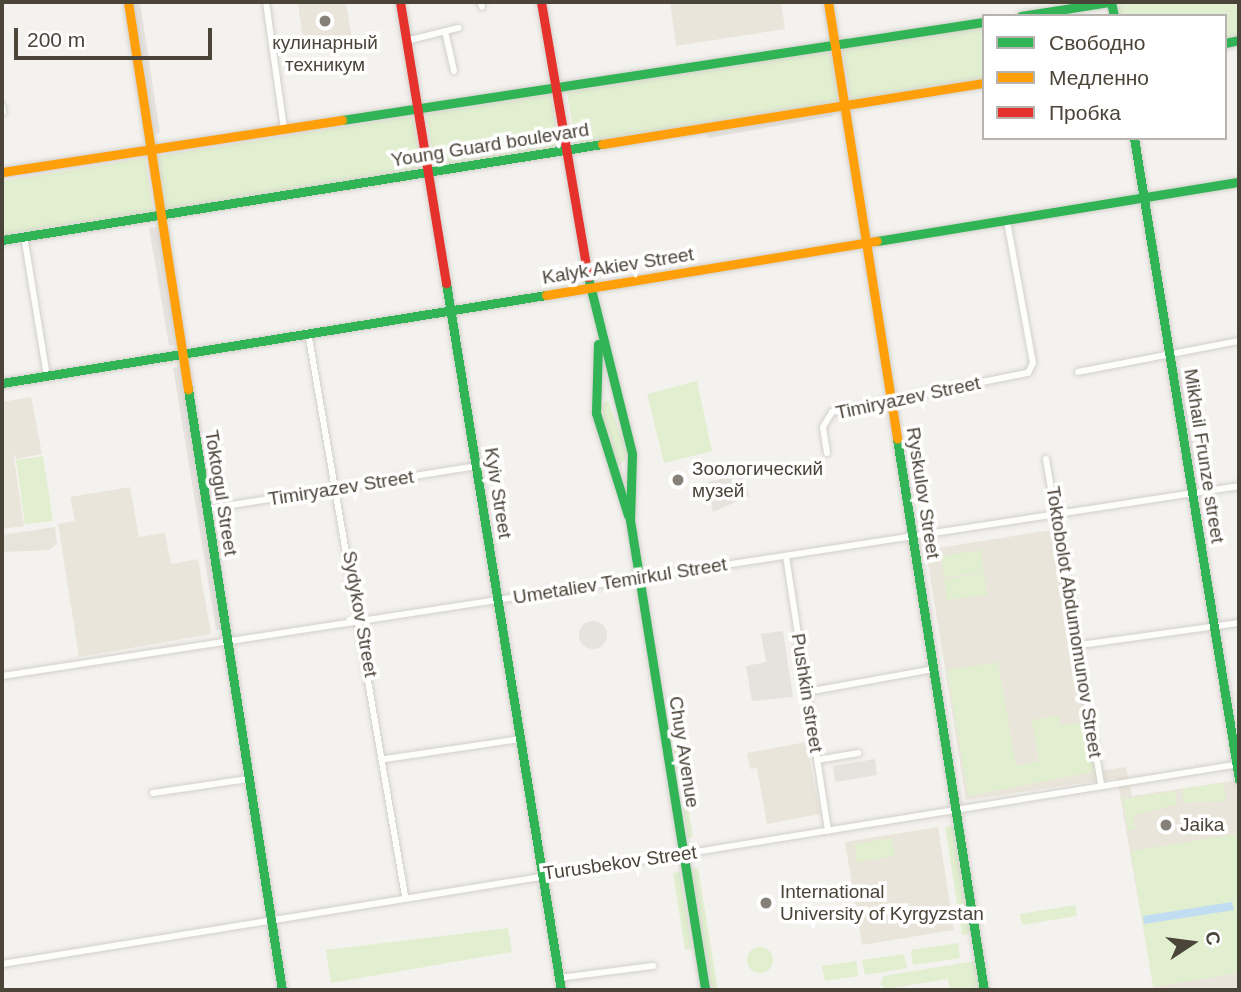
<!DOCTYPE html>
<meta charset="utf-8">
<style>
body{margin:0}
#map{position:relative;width:1241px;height:992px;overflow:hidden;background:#f4f2ee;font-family:Arial,sans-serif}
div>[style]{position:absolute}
.residential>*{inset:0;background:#e7e4dc}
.industrial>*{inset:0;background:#e6e2de}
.education>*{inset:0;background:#eae5da}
.green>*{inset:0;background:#e1eecf}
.round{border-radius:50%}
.parking>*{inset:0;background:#e6e3df}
.water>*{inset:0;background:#c0ddf1}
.roads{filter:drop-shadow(0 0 2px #d2d0cb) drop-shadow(0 0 2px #d2d0cb)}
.street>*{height:6px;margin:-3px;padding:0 3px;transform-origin:3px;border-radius:3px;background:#fdfdfc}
.fast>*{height:9px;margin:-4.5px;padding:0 4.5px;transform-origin:4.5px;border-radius:4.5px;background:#30b455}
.slow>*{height:9px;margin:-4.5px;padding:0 4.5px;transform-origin:4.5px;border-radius:4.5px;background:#ff9f0a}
.jam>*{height:9px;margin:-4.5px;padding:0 4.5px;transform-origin:4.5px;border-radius:4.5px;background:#e5322d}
.dots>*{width:19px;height:19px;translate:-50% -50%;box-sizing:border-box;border:4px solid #fff;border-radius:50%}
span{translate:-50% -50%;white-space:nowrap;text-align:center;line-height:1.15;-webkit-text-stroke:7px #fff;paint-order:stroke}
.poi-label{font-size:19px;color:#4b4439}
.left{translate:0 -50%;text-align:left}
.street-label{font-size:19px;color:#4b4439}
.frame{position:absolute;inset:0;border:4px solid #4b4439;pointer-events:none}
.legend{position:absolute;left:982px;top:14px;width:245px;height:126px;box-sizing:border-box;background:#fff;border:2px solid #b7b4b0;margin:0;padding:9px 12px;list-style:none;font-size:21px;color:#4b4439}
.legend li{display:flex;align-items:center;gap:14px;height:35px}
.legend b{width:35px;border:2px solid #b7b4b0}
.north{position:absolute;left:1157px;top:908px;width:70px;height:70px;-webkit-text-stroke:5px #fff;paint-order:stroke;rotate:77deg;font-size:19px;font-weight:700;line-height:28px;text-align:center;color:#4b4439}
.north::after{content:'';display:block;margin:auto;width:24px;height:32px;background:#4b4439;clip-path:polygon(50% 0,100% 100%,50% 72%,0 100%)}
.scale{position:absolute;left:14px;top:28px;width:198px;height:32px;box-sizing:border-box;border:4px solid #4b4439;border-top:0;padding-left:9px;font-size:21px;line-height:24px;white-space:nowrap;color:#4b4439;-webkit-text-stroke:5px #fff;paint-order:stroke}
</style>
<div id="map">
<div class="residential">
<i style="clip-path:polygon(55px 527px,57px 543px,50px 550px,2px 552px,2px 535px)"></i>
</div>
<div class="industrial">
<i style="clip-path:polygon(783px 631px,793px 697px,752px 701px,746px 666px,766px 662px,761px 634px)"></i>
</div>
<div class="education">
<i style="clip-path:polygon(346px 2px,353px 46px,318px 51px,316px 37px,303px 39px,298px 4px)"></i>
<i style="clip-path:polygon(670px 2px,781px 2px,785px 29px,676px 46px)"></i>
<i style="clip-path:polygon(31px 397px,42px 454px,16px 459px,13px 452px,24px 526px,2px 529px,2px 402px)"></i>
<i style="clip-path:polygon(130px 487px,139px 537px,165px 533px,171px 564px,198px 559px,211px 634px,79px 657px,58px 524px,75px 521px,70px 497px)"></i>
<i style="clip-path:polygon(1057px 529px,1098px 771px,1126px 767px,1132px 796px,1239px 780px,1239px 990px,1154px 990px,1117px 778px,966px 800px,926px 550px)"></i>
<i style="clip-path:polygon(806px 742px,820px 814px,767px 824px,757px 768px,750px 769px,747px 753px)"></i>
<i style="clip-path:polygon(938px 827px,954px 930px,862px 945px,845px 842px)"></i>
</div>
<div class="green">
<i style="clip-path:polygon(1137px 2px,1239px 2px,1239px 38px,1225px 42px,1225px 16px,1118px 16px,1117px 5px)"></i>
<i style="clip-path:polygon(984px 26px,984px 80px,851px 101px,842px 48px)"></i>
<i style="clip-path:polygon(831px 50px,839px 103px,576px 145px,567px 92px)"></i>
<i style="clip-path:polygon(551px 94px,559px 147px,435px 167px,426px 114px)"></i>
<i style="clip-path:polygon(413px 116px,421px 169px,165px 210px,157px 156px)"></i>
<i style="clip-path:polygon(145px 158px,153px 211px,2px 235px,2px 181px)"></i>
<i style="clip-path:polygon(697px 381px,712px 451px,664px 463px,647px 394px)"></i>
<i style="clip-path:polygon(608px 400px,628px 454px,620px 466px,609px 460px,600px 406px)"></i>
<i style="clip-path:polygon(43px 456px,53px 521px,25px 524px,16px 460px)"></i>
<i style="clip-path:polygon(981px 550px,984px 572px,944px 577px,941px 556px)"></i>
<i style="clip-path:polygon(984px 573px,987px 595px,947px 600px,944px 579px)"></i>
<i style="clip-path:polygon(998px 662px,1016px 766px,1039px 761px,1032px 720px,1058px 715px,1060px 726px,1090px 721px,1098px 771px,968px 796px,947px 670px)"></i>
<i style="clip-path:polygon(670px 730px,675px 730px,693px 837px,688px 838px)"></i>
<i style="clip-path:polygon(1223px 783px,1226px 801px,1184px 803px,1182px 789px)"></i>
<i style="clip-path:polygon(1175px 791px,1177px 804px,1133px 816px,1135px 829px,1128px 830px,1123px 799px)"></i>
<i style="clip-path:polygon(953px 826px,970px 934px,962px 935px,945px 827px)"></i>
<i style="clip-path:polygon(1237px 834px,1239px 973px,1153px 987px,1131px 851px)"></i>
<i style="clip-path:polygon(892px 838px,895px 856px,857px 862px,854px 844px)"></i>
<i style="clip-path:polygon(698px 868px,718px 990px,712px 990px,691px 869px)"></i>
<i style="clip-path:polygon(680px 872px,692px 949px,685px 950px,673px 873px)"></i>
<i style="clip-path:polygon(1075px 905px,1077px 916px,1022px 925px,1020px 914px)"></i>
<i style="clip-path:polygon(508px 928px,512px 952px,331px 983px,326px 950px)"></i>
<i style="clip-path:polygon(958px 943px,960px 958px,913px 965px,911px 950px)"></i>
<i class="round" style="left:747px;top:947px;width:26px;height:26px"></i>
<i style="clip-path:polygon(904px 954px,907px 968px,865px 975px,862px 960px)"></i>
<i style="clip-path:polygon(856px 961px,858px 976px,825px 981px,822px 966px)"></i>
<i style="clip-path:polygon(975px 961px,980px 990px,950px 990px,948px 979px,886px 989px,880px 984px,884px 976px)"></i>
</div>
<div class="parking">
<i style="clip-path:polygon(128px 2px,140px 2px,160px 133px,148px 134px)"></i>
<i style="clip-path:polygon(833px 112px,833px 116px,708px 138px,707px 133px)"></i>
<i style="clip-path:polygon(162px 226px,180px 344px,169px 346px,149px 228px)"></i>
<i style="clip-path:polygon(184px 366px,225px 629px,216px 630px,173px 368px)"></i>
<i style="clip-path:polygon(1182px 369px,1199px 470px,1194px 471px,1176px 370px)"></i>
<i style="clip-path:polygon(744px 474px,749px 496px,713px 512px,707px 482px)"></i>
<i class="round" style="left:579px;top:621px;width:28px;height:28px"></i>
<i style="clip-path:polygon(875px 759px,877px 775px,835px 782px,833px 766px)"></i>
</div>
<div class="water">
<i style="clip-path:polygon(1232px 902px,1234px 910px,1144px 924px,1143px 916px)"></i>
</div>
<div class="roads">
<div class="street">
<i style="left:266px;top:2px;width:127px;rotate:81.9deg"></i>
<i style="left:480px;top:2px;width:5px;rotate:68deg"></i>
<i style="left:445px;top:31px;width:41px;rotate:77.3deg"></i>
<i style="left:406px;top:41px;width:54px;rotate:-14deg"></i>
<i style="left:2px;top:106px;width:6px;rotate:81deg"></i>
<i style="left:24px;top:236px;width:143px;rotate:80.7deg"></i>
<i style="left:308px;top:332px;width:572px;rotate:80.24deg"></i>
<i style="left:1078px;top:372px;width:164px;rotate:-10.9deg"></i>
<i style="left:827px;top:453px;width:26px;rotate:-99deg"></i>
<i style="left:823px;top:427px;width:17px;rotate:-59deg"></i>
<i style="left:832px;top:412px;width:200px;rotate:-11.3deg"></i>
<i style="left:1028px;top:373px;width:11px;rotate:-63deg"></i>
<i style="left:1033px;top:363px;width:143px;rotate:-100.4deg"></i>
<i style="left:1046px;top:459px;width:331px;rotate:80.4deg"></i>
<i style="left:206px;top:509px;width:273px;rotate:-9deg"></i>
<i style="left:786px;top:556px;width:278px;rotate:81.3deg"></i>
<i style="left:1080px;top:645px;width:161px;rotate:-7.9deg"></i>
<i style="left:2px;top:676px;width:1252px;rotate:-8.73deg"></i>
<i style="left:807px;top:692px;width:128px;rotate:-10.3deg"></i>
<i style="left:385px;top:759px;width:136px;rotate:-8.4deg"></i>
<i style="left:817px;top:760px;width:42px;rotate:-9.7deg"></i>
<i style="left:153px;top:793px;width:96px;rotate:-8.4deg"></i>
<i style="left:2px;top:964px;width:1253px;rotate:-9.18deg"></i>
<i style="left:559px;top:978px;width:95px;rotate:-7.3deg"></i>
</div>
<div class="fast">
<i style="left:1111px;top:2px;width:14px;rotate:78deg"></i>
<i style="left:1021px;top:16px;width:89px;rotate:-9deg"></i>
<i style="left:1225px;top:43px;width:14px;rotate:-12deg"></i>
<i style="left:342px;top:120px;width:649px;rotate:-8.68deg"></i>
<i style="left:1134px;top:138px;width:650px;rotate:80.7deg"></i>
<i style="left:2px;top:240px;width:608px;rotate:-9.09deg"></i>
<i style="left:877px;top:241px;width:367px;rotate:-9.3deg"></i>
<i style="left:588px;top:277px;width:182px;rotate:76deg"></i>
<i style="left:632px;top:454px;width:66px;rotate:91.7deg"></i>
<i style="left:630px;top:520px;width:476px;rotate:80.9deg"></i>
<i style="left:446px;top:283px;width:716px;rotate:80.76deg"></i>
<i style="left:598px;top:344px;width:69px;rotate:91.7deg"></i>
<i style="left:596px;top:413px;width:107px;rotate:72.6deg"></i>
<i style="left:2px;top:383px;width:551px;rotate:-9.19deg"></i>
<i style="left:188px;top:389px;width:608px;rotate:81.11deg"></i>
<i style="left:897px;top:439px;width:558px;rotate:81.03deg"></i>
</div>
<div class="slow">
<i style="left:128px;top:2px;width:392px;rotate:81.2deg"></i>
<i style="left:828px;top:2px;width:442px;rotate:81deg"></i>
<i style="left:602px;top:144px;width:387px;rotate:-9.1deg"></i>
<i style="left:2px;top:172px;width:344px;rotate:-8.7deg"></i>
<i style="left:546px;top:295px;width:335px;rotate:-9.3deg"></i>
</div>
<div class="jam">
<i style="left:400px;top:2px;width:285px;rotate:80.7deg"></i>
<i style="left:541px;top:2px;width:279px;rotate:80.3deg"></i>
</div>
</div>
<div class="dots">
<i style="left:325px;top:21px;background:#868178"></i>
<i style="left:678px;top:480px;background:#868178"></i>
<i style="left:1166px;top:825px;background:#868178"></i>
<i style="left:766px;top:903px;background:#868178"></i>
</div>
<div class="poi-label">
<span style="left:325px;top:54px">кулинарный<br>техникум</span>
<span class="left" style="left:692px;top:480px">Зоологический<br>музей</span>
<span class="left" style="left:1180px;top:825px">Jaika</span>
<span class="left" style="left:780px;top:903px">International<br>University of Kyrgyzstan</span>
</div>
<div class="street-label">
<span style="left:490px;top:145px;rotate:-9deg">Young Guard boulevard</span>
<span style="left:618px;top:266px;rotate:-9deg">Kalyk Akiev Street</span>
<span style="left:908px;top:398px;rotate:-12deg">Timiryazev Street</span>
<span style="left:1204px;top:456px;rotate:81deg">Mikhail Frunze street</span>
<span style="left:341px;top:488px;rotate:-9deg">Timiryazev Street</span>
<span style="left:221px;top:493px;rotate:81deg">Toktogul Street</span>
<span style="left:498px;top:493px;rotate:81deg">Kyiv Street</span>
<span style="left:923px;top:493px;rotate:81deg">Ryskulov Street</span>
<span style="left:620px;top:581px;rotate:-9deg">Umetaliev Temirkul Street</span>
<span style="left:360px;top:614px;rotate:80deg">Sydykov Street</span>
<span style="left:1074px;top:622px;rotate:81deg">Toktobolot Abdumomunov Street</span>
<span style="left:807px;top:693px;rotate:81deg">Pushkin street</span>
<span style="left:684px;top:752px;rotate:81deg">Chuy Avenue</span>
<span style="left:620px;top:863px;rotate:-8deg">Turusbekov Street</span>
</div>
<div class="frame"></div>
<ul class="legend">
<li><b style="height:9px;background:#30b455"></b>Свободно</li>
<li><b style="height:9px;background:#ff9f0a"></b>Медленно</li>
<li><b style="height:9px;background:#e5322d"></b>Пробка</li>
</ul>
<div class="north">С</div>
<div class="scale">200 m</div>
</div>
